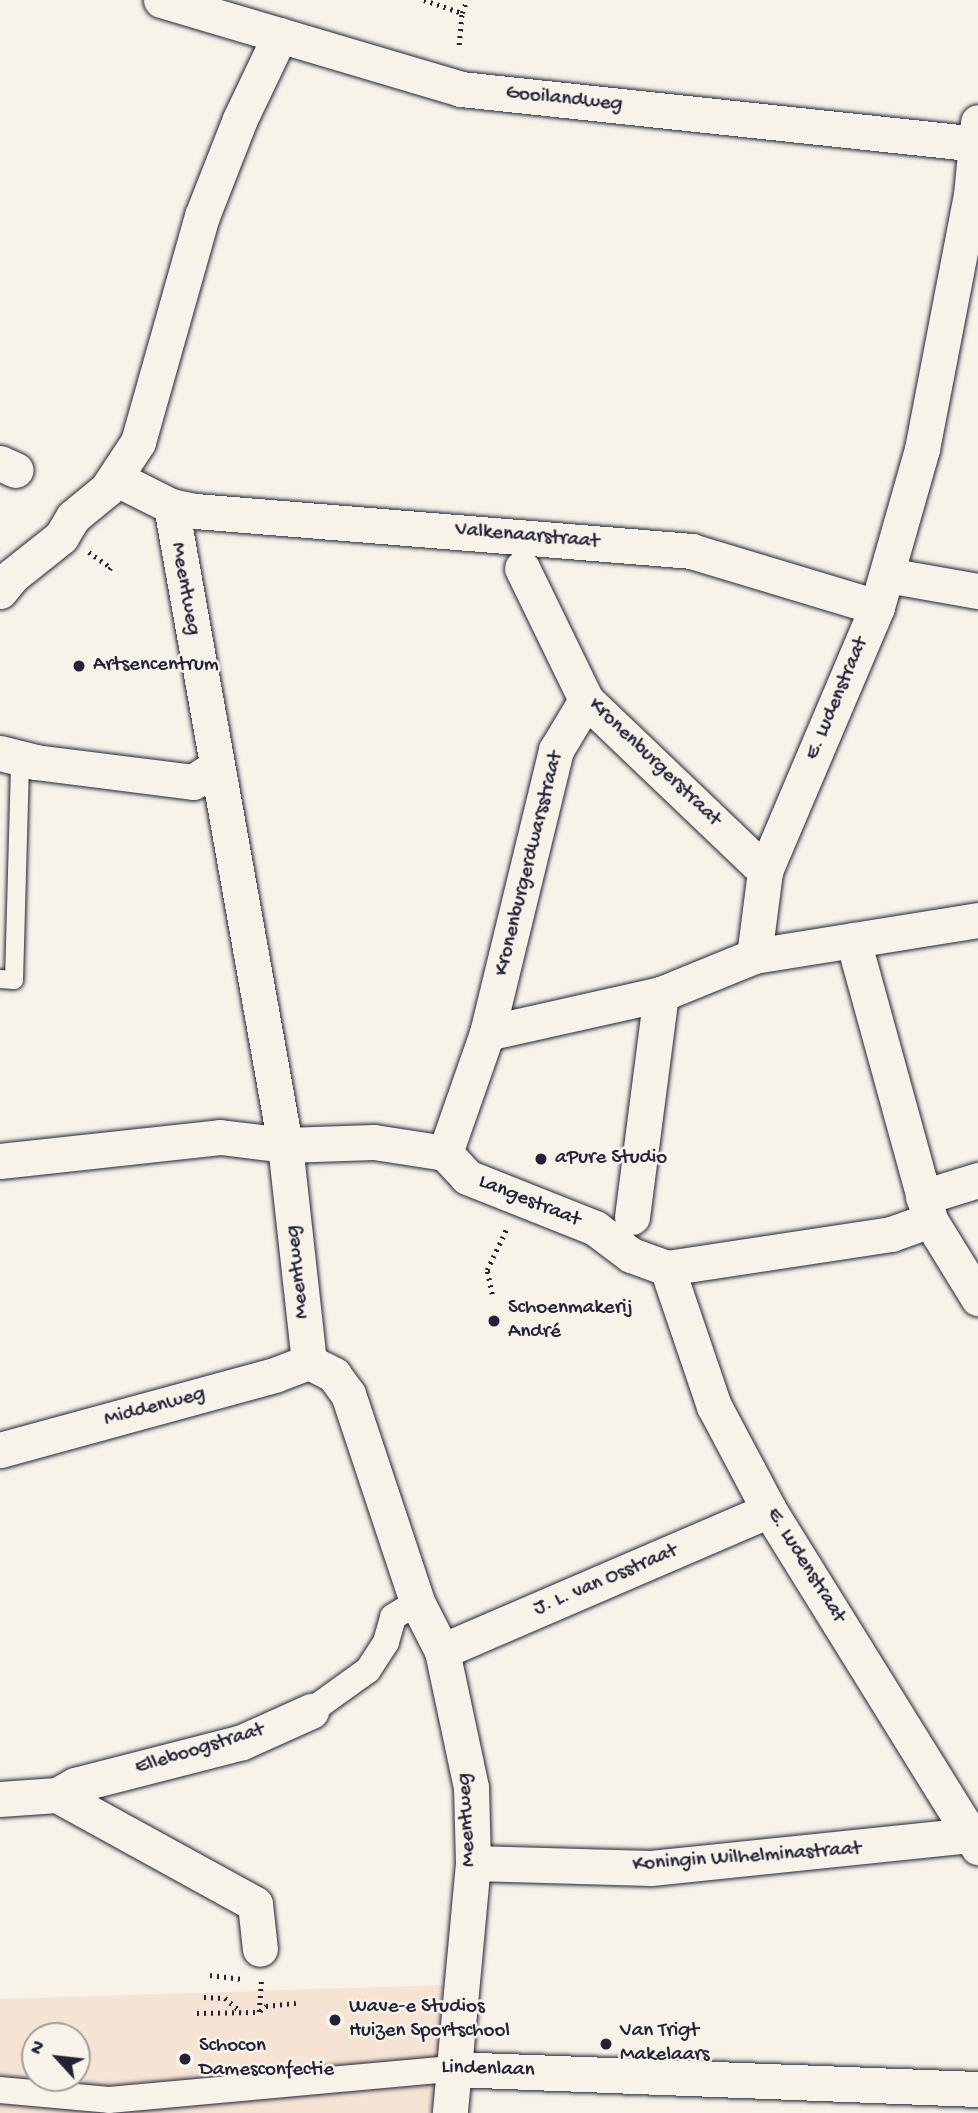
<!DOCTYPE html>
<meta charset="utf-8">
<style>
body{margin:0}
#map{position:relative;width:978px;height:2113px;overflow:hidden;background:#f7f3e8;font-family:"Gochi Hand",sans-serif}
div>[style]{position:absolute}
.built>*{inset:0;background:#f6e3d4}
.path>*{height:4.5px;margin-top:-2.25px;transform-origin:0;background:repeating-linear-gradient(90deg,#22223b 0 2px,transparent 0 7px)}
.roads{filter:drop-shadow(0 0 2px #22223b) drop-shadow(0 0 2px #22223b)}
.service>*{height:18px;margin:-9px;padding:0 9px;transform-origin:9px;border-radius:9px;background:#f7f3e8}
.pedestrian>*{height:26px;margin:-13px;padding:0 13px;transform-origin:13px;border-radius:13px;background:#f7f3e8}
.minor>*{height:35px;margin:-17.5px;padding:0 17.5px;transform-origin:17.5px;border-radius:17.5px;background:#f7f3e8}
.dots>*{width:19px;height:19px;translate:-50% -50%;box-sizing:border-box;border:4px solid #f7f3e8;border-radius:50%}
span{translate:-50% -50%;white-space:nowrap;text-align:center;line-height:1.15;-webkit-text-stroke:5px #f7f3e8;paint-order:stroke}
.street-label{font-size:21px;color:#22223b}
.poi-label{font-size:21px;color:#22223b}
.left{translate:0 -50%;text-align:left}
.north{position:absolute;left:21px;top:2022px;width:70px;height:70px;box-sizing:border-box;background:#f7f3e8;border:2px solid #a29fa3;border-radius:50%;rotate:297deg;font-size:19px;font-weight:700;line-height:28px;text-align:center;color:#22223b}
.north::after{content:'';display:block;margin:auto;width:24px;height:32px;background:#22223b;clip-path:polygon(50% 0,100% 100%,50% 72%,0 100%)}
</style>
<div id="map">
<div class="built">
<i style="clip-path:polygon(evenodd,443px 1985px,432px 2113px,0 2113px,0 1999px,443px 1985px,35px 2036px,77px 2036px,77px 2078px,35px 2078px,35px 2036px)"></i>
</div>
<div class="path">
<i style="left:424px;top:0;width:40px;rotate:18.9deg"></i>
<i style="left:462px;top:13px;width:14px;rotate:-69deg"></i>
<i style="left:459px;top:45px;width:32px;rotate:-85deg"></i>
<i style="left:89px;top:552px;width:27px;rotate:36deg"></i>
<i style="left:111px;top:568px;width:6px;rotate:129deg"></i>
<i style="left:492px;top:1294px;width:25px;rotate:-102deg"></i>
<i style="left:487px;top:1270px;width:47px;rotate:-64.5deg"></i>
<i style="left:210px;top:1975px;width:32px;rotate:7deg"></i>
<i style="left:204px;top:1997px;width:21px;rotate:3deg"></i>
<i style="left:225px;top:1998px;width:21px;rotate:41deg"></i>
<i style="left:260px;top:2011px;width:8px;rotate:-40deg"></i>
<i style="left:266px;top:2006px;width:30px;rotate:-6deg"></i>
<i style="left:259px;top:2012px;width:31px;rotate:-86deg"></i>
<i style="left:197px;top:2013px;width:62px;rotate:-0.9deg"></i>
</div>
<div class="roads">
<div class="service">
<i style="left:0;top:979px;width:14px;rotate:4deg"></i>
<i style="left:14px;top:980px;width:221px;rotate:-88.4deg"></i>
</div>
<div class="pedestrian">
<i style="left:311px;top:1711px;width:70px;rotate:-35.7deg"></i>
<i style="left:368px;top:1670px;width:33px;rotate:-57deg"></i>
<i style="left:386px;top:1642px;width:26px;rotate:-74deg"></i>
<i style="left:393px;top:1617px;width:28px;rotate:-32deg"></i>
<i style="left:0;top:2090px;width:109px;rotate:5.2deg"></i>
<i style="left:109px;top:2100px;width:344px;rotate:-5.2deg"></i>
</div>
<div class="minor">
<i style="left:161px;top:0;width:313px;rotate:16.5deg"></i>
<i style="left:461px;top:89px;width:520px;rotate:6.07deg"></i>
<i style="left:0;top:463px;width:17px;rotate:24deg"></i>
<i style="left:117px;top:479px;width:60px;rotate:26.6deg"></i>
<i style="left:171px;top:506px;width:25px;rotate:12deg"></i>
<i style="left:195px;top:511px;width:498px;rotate:4.6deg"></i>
<i style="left:691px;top:551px;width:194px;rotate:16.8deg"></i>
<i style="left:171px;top:506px;width:649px;rotate:79.88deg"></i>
<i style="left:285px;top:1145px;width:218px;rotate:83.7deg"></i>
<i style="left:309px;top:1362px;width:28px;rotate:27deg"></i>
<i style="left:334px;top:1375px;width:24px;rotate:54deg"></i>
<i style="left:348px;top:1394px;width:219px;rotate:71.6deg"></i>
<i style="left:417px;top:1602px;width:55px;rotate:63deg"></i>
<i style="left:442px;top:1651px;width:139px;rotate:78deg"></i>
<i style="left:471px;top:1787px;width:76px;rotate:88.5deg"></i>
<i style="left:473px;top:1863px;width:251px;rotate:95.3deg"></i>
<i style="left:522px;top:568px;width:147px;rotate:64.1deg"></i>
<i style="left:586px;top:700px;width:248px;rotate:43.7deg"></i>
<i style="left:887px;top:575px;width:92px;rotate:10deg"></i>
<i style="left:0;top:591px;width:19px;rotate:-51deg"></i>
<i style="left:12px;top:576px;width:63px;rotate:-38.5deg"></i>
<i style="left:61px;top:537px;width:23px;rotate:-59deg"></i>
<i style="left:73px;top:517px;width:44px;rotate:-39.5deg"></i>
<i style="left:107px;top:489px;width:56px;rotate:-56.6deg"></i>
<i style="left:138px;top:442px;width:235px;rotate:-74.2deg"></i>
<i style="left:202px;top:216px;width:104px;rotate:-68.6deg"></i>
<i style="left:240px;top:119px;width:93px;rotate:-64.5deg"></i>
<i style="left:0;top:753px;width:36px;rotate:14deg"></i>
<i style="left:35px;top:762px;width:159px;rotate:7.2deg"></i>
<i style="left:193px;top:782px;width:27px;rotate:-33deg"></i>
<i style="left:853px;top:940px;width:290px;rotate:74.6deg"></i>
<i style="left:930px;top:1220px;width:92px;rotate:58.4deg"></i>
<i style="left:754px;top:956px;width:86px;rotate:-82.6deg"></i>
<i style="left:765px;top:871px;width:287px;rotate:-67deg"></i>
<i style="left:877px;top:607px;width:164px;rotate:-74.1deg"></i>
<i style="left:922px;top:449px;width:259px;rotate:-79.1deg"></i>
<i style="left:971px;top:195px;width:73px;rotate:-84.5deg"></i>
<i style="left:487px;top:1033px;width:178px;rotate:-12.6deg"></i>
<i style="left:661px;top:994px;width:100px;rotate:-22.2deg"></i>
<i style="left:754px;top:956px;width:227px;rotate:-9.1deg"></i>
<i style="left:445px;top:1153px;width:127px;rotate:-70.7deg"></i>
<i style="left:487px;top:1033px;width:291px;rotate:-76.3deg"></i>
<i style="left:556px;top:750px;width:58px;rotate:-59deg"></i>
<i style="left:0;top:1161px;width:221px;rotate:-6.2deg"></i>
<i style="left:220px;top:1137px;width:65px;rotate:7deg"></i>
<i style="left:285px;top:1145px;width:89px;rotate:-1.9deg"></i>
<i style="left:374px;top:1142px;width:72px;rotate:8.8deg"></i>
<i style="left:445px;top:1153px;width:33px;rotate:47deg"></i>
<i style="left:467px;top:1177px;width:138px;rotate:21.7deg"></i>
<i style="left:595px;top:1228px;width:45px;rotate:36.9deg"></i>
<i style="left:631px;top:1255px;width:38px;rotate:20deg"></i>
<i style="left:667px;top:1268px;width:227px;rotate:-8.6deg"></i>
<i style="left:891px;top:1234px;width:41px;rotate:-19.7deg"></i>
<i style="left:923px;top:1197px;width:58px;rotate:-17.2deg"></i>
<i style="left:632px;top:1217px;width:225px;rotate:-82.6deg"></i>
<i style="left:667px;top:1268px;width:146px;rotate:71.2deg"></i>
<i style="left:714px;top:1406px;width:118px;rotate:62.1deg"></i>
<i style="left:769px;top:1510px;width:397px;rotate:58.2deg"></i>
<i style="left:0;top:1450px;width:287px;rotate:-15.3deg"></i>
<i style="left:277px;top:1374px;width:34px;rotate:-21deg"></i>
<i style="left:442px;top:1651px;width:356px;rotate:-23.3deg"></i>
<i style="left:57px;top:1795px;width:226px;rotate:28.8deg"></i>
<i style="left:255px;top:1904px;width:45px;rotate:83.7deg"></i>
<i style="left:0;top:1799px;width:57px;rotate:-4deg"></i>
<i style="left:57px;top:1795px;width:21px;rotate:-29deg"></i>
<i style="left:75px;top:1785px;width:172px;rotate:-14.4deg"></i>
<i style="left:242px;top:1742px;width:76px;rotate:-24.2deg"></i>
<i style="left:473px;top:1863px;width:178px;rotate:1.6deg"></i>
<i style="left:651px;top:1868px;width:329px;rotate:-5.9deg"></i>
<i style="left:452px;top:2069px;width:526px;rotate:2.18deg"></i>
</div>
</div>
<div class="dots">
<i style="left:79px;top:666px;background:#22223b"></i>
<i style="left:541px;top:1159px;background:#22223b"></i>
<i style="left:494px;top:1321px;background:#22223b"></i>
<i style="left:335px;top:2020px;background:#22223b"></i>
<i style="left:606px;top:2044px;background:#22223b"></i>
<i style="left:185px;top:2059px;background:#22223b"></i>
</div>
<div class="street-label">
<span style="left:564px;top:100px;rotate:6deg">Gooilandweg</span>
<span style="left:527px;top:537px;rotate:5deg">Valkenaarstraat</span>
<span style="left:184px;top:589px;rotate:80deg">Meentweg</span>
<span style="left:838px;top:699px;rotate:-67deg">E. Ludenstraat</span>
<span style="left:654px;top:763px;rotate:44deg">Kronenburgerstraat</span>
<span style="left:530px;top:864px;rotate:-76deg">Kronenburgerdwarsstraat</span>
<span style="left:529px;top:1202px;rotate:22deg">Langestraat</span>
<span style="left:299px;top:1272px;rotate:-96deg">Meentweg</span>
<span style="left:155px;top:1408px;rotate:-15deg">Middenweg</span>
<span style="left:805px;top:1566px;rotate:58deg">E. Ludenstraat</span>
<span style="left:606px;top:1581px;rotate:-23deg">J. L. van Osstraat</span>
<span style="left:200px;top:1750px;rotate:-17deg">Elleboogstraat</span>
<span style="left:468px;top:1820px;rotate:-93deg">Meentweg</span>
<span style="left:747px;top:1858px;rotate:-4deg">Koningin Wilhelminastraat</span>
<span style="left:488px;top:2070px;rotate:2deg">Lindenlaan</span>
</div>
<div class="poi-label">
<span class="left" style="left:93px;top:666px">Artsencentrum</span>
<span class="left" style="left:555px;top:1159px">aPure Studio</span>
<span class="left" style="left:508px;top:1321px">Schoenmakerij<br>André</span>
<span class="left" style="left:349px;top:2020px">Wave-e Studios<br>Huizen Sportschool</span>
<span class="left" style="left:620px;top:2044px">Van Trigt<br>Makelaars</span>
<span class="left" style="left:199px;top:2059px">Schocon<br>Damesconfectie</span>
</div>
<div class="north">N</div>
</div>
